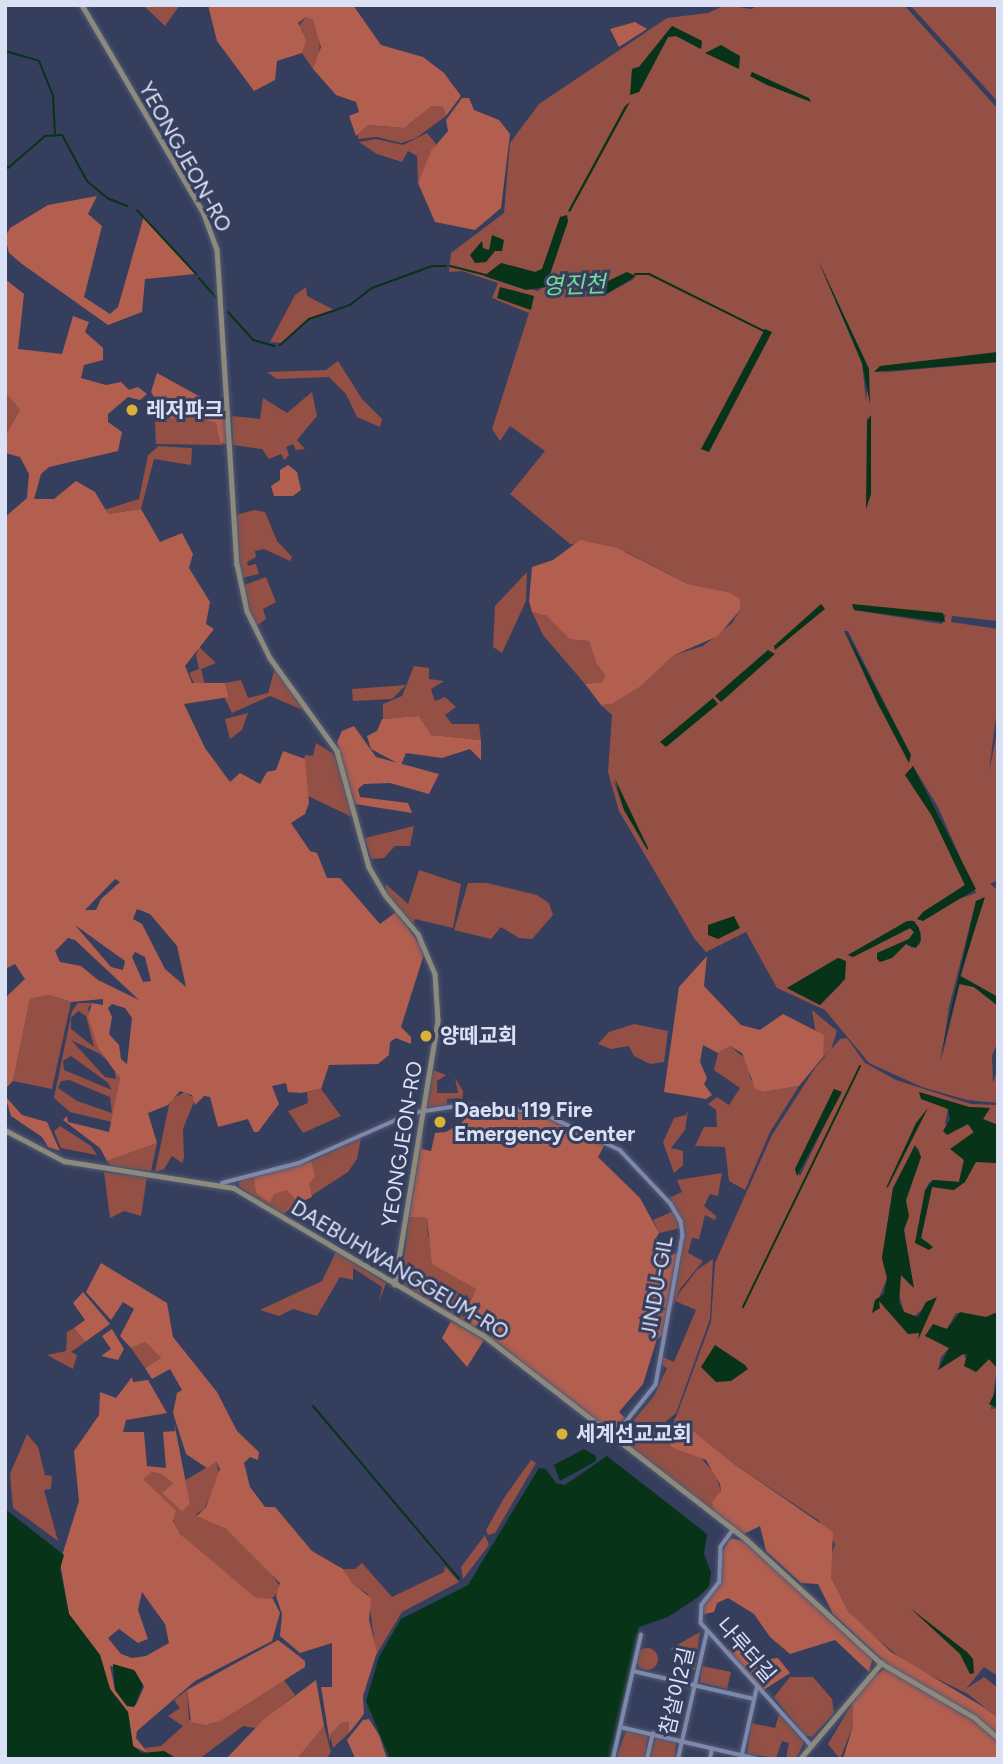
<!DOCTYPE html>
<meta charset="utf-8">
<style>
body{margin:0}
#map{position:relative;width:1003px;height:1764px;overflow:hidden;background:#353e5d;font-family:Figtree,"Noto Sans KR",sans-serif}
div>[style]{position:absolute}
.green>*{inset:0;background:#945044}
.round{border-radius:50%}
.forest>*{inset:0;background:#b35f4f}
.water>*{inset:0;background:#073318}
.stream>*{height:2px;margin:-1px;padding:0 1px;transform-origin:1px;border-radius:1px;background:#073318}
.roads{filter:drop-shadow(0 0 2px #525973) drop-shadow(0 0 2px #525973)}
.street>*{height:3.5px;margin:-1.75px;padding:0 1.75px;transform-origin:1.75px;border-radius:1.75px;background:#7d88ab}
.secondary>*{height:4.5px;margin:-2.25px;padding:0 2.25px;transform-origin:2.25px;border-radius:2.25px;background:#8c8a7c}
.dots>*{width:19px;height:19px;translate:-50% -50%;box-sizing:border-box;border:4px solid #353e5d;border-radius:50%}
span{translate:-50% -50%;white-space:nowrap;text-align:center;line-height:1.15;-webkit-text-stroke:6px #353e5d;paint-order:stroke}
.street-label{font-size:21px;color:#dbe1f5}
.poi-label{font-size:21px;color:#dbe1f5;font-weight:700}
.left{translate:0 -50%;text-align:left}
.water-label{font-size:23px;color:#73dc92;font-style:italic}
.frame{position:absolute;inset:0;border:7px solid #dbe1f5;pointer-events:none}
</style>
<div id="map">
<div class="green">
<i style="clip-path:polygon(143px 5px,180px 5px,165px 26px)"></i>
<i style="clip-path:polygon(evenodd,725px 5px,752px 9px,757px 5px,904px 5px,998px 109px,998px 352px,877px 373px,998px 362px,998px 621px,952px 616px,951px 622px,998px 629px,998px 701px,989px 772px,998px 728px,998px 880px,990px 884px,995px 888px,998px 884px,998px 997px,961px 976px,982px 901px,976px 901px,949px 1007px,941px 1061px,960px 983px,974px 987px,998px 1006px,998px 1041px,992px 1056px,993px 1083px,998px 1068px,998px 1103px,967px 1100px,922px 1087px,869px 1063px,825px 1010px,777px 988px,746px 932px,706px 952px,694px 938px,619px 811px,608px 772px,612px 715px,601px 705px,612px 704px,640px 687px,674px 655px,703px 646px,732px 623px,740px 610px,728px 592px,688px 584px,626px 552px,570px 544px,510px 494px,545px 451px,510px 426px,500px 441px,492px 429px,529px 313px,492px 298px,498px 283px,462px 271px,449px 272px,451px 253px,504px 213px,510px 143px,539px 104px,667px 18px,708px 13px,725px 5px,672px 26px,702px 41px,701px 49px,676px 36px,668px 37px,639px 92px,631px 94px,632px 69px,639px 67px,672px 26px,725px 5px,559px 221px,568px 221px,549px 277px,557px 276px,538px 291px,489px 278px,501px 263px,535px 272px,542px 269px,559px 221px,725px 5px,818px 260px,869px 369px,866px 401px,862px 363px,818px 260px,725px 5px,627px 272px,634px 279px,603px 296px,570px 286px,573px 277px,602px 284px,627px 272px,725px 5px,765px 329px,771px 333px,709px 451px,702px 449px,765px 329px,725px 5px,868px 416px,871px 464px,867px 509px,867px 421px,868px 416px,725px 5px,854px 610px,904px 610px,946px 615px,942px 624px,854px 610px,725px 5px,844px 631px,848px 631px,911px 755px,878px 704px,844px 631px,725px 5px,913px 766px,938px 807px,976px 893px,923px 912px,965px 885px,932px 816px,906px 775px,913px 766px,725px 5px,613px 779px,648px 848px,647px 850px,624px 810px,613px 779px,725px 5px,911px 920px,921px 933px,920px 944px,912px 948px,906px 944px,884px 961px,878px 953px,909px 939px,914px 932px,910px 928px,853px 957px,848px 955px,911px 920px,725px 5px,838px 958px,842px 959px,842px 983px,820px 1005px,787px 988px,838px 958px)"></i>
<i style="clip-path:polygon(910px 5px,998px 5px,998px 102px,970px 71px)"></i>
<i style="clip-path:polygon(306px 17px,313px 20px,320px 35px,319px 59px,313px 69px,302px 53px,303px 32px,298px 27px)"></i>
<i style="clip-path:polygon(432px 106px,443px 107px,446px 116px,416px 138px,401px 143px,377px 137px,358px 139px,358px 131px,367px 125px,404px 128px)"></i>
<i style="clip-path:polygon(427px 133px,436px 144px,418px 183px,417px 156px,408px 151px,402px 162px,377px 154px,359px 142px,376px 139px,403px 145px)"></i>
<i style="clip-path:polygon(306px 287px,307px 296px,334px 310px,308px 319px,282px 343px,270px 342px,295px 295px)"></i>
<i style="clip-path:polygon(338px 361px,362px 399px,382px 419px,380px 427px,357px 417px,346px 394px,329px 377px,277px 379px,267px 372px,326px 370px)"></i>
<i style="clip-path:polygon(5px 392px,20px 410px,5px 436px)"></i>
<i style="clip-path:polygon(312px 392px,317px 416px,297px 440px,305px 449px,296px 450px,293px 444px,286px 447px,289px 455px,284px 460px,281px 454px,269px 459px,262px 449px,233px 445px,232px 416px,260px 419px,263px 398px,287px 413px)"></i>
<i style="clip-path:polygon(181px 413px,216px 423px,223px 445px,156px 444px,155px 422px)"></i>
<i style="clip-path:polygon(159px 446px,192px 448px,191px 465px,154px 459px,141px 509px,108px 514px,101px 511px,139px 499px,148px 455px)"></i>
<i style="clip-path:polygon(254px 510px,265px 512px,277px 541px,292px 557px,290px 561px,264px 549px,255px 551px,256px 557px,247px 562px,248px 566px,256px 564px,259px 574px,241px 578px,236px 515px)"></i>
<i style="clip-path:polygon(527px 572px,526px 601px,502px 653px,493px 647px,495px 606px)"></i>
<i style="clip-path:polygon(266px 577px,276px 602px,263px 609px,266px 619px,256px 626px,242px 586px)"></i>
<i style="clip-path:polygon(532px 612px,547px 616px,579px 640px,589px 641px,596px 663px,605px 675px,602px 682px,585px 684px,543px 635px)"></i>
<i style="clip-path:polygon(199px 647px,216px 663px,201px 669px,205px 685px,195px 685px,189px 673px,199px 669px,196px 655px)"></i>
<i style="clip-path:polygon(414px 666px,429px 668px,429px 679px,444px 681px,431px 689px,435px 701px,445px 697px,456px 707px,445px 715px,452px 724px,479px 724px,481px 740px,430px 735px,419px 716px,383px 719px,383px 704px,402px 696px)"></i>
<i style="clip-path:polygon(275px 668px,321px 728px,321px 732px,303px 710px,270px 696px,232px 713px,224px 697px,229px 696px,225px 683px,241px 680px,248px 698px,268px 693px)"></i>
<i style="clip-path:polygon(406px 685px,392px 699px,353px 701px,352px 689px)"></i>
<i style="clip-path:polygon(248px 713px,242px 730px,230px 739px,225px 719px)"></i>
<i style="clip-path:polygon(316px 743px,337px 756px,352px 817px,308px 796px,303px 773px,305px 755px,313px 756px)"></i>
<i style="clip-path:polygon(414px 826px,410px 846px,395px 846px,384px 858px,371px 859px,365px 838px)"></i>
<i style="clip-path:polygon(419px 870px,461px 884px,453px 928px,415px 919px,413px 924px,386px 893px,386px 884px,408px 904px)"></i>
<i style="clip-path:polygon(468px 883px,487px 883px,537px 895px,549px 903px,553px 915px,532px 939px,519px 938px,501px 927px,491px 939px,454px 930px)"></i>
<i style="clip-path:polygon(49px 995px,71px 1002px,52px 1089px,13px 1081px,30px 999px)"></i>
<i style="clip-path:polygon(evenodd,78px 1003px,92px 1003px,88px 1008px,98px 1048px,120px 1078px,112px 1122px,70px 1112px,54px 1098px,72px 1011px,78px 1003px,78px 1011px,86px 1016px,94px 1047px,71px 1029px,71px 1018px,78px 1011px,78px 1003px,71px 1040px,100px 1054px,114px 1067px,116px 1079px,105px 1077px,71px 1040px,78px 1003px,71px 1056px,107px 1082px,112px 1090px,64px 1070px,63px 1061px,71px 1056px,78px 1003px,69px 1080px,110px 1097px,112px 1113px,77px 1101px,58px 1088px,61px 1081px,69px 1080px)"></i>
<i style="clip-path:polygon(812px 1010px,837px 1031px,831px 1050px,820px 1060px)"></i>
<i style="clip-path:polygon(634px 1024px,668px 1031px,664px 1062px,650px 1064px,634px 1056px,629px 1046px,611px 1049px,598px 1044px,609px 1032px)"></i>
<i style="clip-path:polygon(evenodd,847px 1038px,865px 1063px,896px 1080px,971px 1104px,998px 1105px,998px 1125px,983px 1119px,990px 1108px,969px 1107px,919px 1092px,948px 1109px,945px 1124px,961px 1128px,968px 1124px,974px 1133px,951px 1149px,964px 1160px,959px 1182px,933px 1180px,928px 1184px,915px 1243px,930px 1244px,921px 1238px,932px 1187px,954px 1190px,976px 1162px,998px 1161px,998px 1312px,986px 1317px,956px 1313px,947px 1329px,942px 1328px,949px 1348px,941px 1357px,938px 1370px,963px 1354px,976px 1372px,989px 1359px,997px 1368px,991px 1409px,998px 1408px,998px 1676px,984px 1667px,966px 1689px,984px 1677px,998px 1688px,998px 1718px,968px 1694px,909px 1665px,869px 1632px,848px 1611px,831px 1577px,829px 1562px,835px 1544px,818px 1520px,734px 1464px,676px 1417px,711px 1322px,715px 1263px,772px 1135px,815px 1068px,840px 1039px,847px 1038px,834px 1089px,841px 1092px,800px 1176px,795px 1169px,834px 1089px,847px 1038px,918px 1147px,921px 1157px,906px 1200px,904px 1230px,912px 1286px,901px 1275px,898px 1291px,904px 1312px,913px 1317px,936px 1299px,919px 1333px,879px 1300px,879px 1308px,874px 1310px,887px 1278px,882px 1258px,893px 1188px,918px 1147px)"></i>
<i style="clip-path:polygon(730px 1046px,748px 1061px,750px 1078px,763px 1092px,799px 1086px,770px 1132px,745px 1190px,729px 1181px,725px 1147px,695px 1146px,704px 1127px,717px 1127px,716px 1110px,708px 1104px,717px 1097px,729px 1105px,740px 1088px,714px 1070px,718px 1053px)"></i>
<i style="clip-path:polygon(433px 1070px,446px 1075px,437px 1081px,437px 1093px,458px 1093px,455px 1078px,463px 1091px,462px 1104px,460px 1098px,447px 1099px,447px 1106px,427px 1108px)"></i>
<i style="clip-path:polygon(321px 1089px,341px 1116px,303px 1133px,288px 1111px,308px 1103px,307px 1092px)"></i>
<i style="clip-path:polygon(185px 1092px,195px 1099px,183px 1129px,184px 1158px,182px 1163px,172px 1156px,164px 1169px,155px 1172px,170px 1100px)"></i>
<i style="clip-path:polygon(688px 1110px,685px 1130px,671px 1148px,683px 1151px,683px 1165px,674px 1173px,663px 1142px,674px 1118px,686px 1115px)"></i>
<i style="clip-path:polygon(60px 1126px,91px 1146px,97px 1155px,61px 1148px,54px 1131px)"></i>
<i style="clip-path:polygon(361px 1138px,357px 1159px,348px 1172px,283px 1214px,239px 1187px,239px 1179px,298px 1167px)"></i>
<i style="clip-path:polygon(157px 1143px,151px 1171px,111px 1166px,107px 1161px)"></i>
<i style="clip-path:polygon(104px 1172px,147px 1177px,141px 1216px,124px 1211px,110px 1218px)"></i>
<i style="clip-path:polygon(722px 1173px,718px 1196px,710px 1194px,704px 1206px,716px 1216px,715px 1220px,705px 1215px,699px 1239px,692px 1238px,688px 1253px,703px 1261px,680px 1289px,670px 1313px,685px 1232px,669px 1198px,682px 1192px,677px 1180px)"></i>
<i style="clip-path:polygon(674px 1211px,681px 1228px,659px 1233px,653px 1220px)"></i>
<i style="clip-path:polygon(409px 1217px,427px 1218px,428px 1236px,442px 1266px,476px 1289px,462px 1321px,401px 1284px)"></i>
<i style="clip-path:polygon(336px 1252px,386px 1283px,379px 1302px,382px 1287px,353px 1268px,353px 1280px,340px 1277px,317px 1316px,293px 1309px,279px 1316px,260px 1310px,322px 1281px)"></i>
<i style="clip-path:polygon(713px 1259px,710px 1319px,676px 1413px,664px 1423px,622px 1434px,654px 1396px,667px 1368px,659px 1363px,661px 1356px,674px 1362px,696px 1310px,675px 1301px,680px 1292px,697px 1270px)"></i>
<i style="clip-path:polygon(74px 1328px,85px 1342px,71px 1352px,77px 1355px,73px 1369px,47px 1355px,66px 1351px,67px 1332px)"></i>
<i style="clip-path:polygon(145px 1342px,161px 1358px,145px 1368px,131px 1348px)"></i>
<i style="clip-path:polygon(671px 1423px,671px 1447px,698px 1455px,715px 1473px,721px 1491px,714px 1513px,620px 1442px)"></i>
<i style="clip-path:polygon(27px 1434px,38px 1447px,45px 1475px,52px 1476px,51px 1489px,44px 1490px,58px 1541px,13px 1508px,10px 1474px)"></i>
<i style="clip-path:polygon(531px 1460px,536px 1463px,495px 1533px,488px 1535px,486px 1530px,504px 1498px)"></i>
<i style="clip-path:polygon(216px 1462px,220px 1476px,204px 1509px,196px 1514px,226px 1529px,266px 1566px,281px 1588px,271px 1600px,255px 1597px,185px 1539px,175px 1528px,173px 1516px,142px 1479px,152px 1472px,161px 1474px,173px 1483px,163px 1492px,190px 1504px,184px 1481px)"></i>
<i style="clip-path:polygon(485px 1535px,489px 1545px,463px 1579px,461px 1567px)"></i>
<i style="clip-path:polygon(362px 1563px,392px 1597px,444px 1572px,445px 1566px,459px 1582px,402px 1612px,376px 1655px,368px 1594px,351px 1583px,343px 1569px,355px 1569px)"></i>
<i style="clip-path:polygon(700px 1632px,695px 1670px,677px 1666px,675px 1669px,675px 1657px,679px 1658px,681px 1649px,670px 1649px)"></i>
<i class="round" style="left:636px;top:1648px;width:22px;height:22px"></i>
<i style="clip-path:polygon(702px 1666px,731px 1672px,727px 1689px,700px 1682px)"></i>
<i style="clip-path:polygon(790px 1677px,813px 1677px,832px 1699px,834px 1713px,812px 1737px,804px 1735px,774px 1697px)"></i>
<i style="clip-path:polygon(284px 1680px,295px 1695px,255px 1728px,243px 1726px,199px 1759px,177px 1759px,164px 1751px,149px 1754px,145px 1748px,161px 1746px,183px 1726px,168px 1716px,180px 1708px,174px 1700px,187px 1690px,189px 1720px,211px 1724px)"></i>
<i style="clip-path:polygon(853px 1702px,853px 1726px,840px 1759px,828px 1744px)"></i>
<i style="clip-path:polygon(779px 1714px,804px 1742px,796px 1759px,786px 1759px,789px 1743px,782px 1741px,776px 1758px,747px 1754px,751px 1723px,775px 1728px)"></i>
<i style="clip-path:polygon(349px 1722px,349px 1733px,333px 1748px,330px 1735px,341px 1723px)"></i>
<i style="clip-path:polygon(324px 1726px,331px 1752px,327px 1758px,297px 1759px)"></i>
<i style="clip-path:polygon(626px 1731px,648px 1736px,645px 1759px,616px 1759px)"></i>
<i style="clip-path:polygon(656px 1738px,676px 1742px,675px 1759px,648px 1759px)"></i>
</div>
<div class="forest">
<i style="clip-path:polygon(208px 5px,353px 5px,381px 45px,423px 57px,444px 73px,461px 96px,446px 116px,443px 107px,432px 106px,404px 128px,368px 125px,356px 136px,349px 116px,359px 112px,356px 102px,336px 95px,313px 69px,321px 47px,313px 20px,306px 17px,298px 23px,306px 40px,302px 53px,277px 61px,275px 80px,254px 91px,217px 41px)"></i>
<i style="clip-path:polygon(635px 22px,647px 29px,619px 47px,610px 29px)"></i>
<i style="clip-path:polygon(462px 98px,469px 98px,474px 110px,499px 120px,510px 134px,501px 208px,475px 230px,435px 222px,418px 183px,431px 151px,448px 131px,446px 120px)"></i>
<i style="clip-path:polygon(97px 196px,88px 214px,102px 226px,84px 297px,110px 314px,118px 307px,144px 216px,195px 274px,145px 279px,142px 312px,108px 325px,22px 264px,9px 253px,5px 237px,10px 228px,48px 205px)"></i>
<i style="clip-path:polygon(evenodd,5px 279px,24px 294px,18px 349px,62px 354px,73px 316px,89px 322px,85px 332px,103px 348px,103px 360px,84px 365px,81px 378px,106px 385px,121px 382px,129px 390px,138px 387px,147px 394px,140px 400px,128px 397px,108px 414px,108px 422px,122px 432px,118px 451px,49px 467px,41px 474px,34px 499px,54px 499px,76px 481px,95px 492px,108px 514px,141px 509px,160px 542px,182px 533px,193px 554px,189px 568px,210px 602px,206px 624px,214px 629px,185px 666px,192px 683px,225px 683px,229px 697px,184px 704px,205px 748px,230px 782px,240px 773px,260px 784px,267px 772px,276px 770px,283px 751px,305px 759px,309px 803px,305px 814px,291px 823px,310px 851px,317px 853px,327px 878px,340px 878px,380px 924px,396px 912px,425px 951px,401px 1027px,411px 1037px,411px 1044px,396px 1038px,390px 1042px,389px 1055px,378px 1064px,329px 1065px,321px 1089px,301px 1093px,288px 1092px,286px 1083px,272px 1086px,279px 1104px,258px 1132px,254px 1132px,248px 1119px,218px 1127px,210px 1097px,204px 1096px,195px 1105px,192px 1095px,180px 1091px,168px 1105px,148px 1113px,157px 1143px,107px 1161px,100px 1148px,63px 1120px,67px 1116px,68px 1122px,109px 1132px,120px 1078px,98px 1048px,88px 1017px,92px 1003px,103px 1005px,103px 999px,71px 1002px,49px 995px,30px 999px,13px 1081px,5px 1089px,5px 998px,25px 979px,15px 964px,5px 969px,5px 517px,27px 498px,29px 474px,20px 457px,5px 453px,5px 436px,20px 410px,5px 392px,5px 279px,115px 879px,120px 882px,101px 899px,96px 910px,85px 910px,115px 879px,5px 279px,137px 909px,150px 914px,177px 946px,186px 987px,165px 969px,142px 924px,133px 919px,137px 909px,5px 279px,75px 925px,125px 961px,123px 970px,111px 967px,75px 925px,5px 279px,68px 938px,75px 940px,139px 1000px,98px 980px,81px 966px,60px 962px,55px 951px,68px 938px,5px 279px,135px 952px,145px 957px,151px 981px,143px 982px,132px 957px,135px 952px,5px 279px,112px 1004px,125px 1008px,132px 1018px,127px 1064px,121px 1059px,119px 1045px,109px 1034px,112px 1017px,108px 1008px,112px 1004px)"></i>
<i style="clip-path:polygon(157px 373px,206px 400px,226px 401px,227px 445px,220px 442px,216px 423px,181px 413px,172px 419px,167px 417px,151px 392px)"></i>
<i style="clip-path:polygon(288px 465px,297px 472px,301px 490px,293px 496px,274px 496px,271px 486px,280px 480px,280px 470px)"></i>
<i style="clip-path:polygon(580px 540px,617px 548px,688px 584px,728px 592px,740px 599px,740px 610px,718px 636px,674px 655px,640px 687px,612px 704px,601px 705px,585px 684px,602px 682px,605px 675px,596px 663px,589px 641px,570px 639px,547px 616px,532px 612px,529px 601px,532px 567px,553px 560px)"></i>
<i style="clip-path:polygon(419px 716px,431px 735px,481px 740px,481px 760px,470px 749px,442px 758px,406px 753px,401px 765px,371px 749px,367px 736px,377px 731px,382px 719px)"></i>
<i style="clip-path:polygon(354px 726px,376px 757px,439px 774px,429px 794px,390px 783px,364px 784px,358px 789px,360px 797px,408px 803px,412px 813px,355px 804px,337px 742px,342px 731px)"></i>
<i style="clip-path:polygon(707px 956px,704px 986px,741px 1025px,760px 1030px,783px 1014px,824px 1035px,823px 1057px,799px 1086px,763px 1092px,755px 1088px,742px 1053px,730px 1046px,718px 1053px,703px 1045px,700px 1062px,707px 1078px,704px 1084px,712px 1095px,706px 1099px,664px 1092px,679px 987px)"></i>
<i style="clip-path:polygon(5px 1096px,22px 1115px,47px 1122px,60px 1151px,48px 1147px,42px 1137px,11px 1116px)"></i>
<i style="clip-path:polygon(466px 1108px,540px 1113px,605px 1144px,598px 1157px,640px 1198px,659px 1233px,656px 1238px,672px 1254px,678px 1253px,668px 1300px,667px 1332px,657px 1339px,643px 1384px,619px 1412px,625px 1418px,614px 1430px,604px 1430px,501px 1345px,462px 1321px,476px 1289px,432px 1264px,427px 1218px,409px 1217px,423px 1131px,422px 1149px,431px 1151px,435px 1133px,446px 1132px,461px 1123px,467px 1117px)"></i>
<i style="clip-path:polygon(311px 1161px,315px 1176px,309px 1184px,312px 1197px,299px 1203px,287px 1190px,274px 1194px,270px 1203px,256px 1193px,254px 1177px)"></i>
<i style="clip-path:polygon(101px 1263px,167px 1303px,173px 1337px,217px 1392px,237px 1431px,259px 1452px,258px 1460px,250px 1457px,244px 1463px,250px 1487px,265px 1507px,275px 1507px,312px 1551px,343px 1569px,352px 1583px,371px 1598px,369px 1620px,377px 1652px,363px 1696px,364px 1714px,349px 1733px,349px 1722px,341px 1723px,330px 1735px,330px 1743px,321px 1687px,332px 1687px,332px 1643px,300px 1653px,280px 1636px,282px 1614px,276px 1596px,280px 1583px,226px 1529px,197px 1516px,206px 1507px,220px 1469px,216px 1462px,207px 1468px,186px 1454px,173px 1413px,177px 1393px,182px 1390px,170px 1369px,152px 1379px,145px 1368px,161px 1358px,145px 1342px,131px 1348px,120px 1336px,134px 1309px,123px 1302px,111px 1320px,86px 1292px)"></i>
<i style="clip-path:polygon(83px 1292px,110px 1324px,85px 1342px,74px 1328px,85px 1320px,73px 1303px)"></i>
<i style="clip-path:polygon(451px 1321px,484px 1340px,467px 1367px,442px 1338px)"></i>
<i style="clip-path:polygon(112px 1329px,124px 1349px,118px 1360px,101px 1356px,111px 1349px,102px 1336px)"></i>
<i style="clip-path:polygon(evenodd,132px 1377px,133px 1382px,148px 1380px,167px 1413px,126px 1420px,123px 1432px,144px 1432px,147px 1466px,166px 1468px,163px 1432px,175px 1431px,174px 1422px,190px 1504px,182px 1511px,162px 1493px,173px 1483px,161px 1474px,152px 1472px,143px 1479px,176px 1511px,173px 1521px,180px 1534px,255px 1597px,273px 1599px,280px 1613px,272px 1641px,195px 1681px,137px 1731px,136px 1738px,149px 1754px,133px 1746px,128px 1712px,110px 1689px,100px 1655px,69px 1614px,60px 1562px,79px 1501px,74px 1451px,99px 1415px,100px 1392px,116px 1398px,132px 1377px,142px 1592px,165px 1624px,169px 1643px,146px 1656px,132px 1658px,121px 1654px,108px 1638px,119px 1629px,138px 1643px,148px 1639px,138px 1610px,142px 1592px,132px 1377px,110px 1666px,135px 1671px,144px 1687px,136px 1705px,127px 1706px,115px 1690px,110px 1666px)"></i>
<i style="clip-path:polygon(676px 1417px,734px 1464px,833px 1532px,831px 1577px,848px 1611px,891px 1652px,985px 1708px,998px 1718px,998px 1735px,886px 1663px,833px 1614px,818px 1584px,801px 1583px,766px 1551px,760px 1526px,744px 1534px,714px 1513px,712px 1502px,721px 1491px,720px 1484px,706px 1460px,671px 1447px,669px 1434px)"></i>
<i style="clip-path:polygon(730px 1538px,747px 1542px,873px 1657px,869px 1672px,835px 1640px,790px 1654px,770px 1637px,754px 1614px,728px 1598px,717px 1603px,714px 1612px,704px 1614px,704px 1605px,722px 1582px,722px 1552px)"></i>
<i style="clip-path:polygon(278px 1640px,305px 1661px,305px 1667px,220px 1721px,206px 1725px,191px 1722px,187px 1690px)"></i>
<i style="clip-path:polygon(735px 1644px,754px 1661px,778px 1658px,790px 1673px,762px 1691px,728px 1650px)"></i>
<i style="clip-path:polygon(886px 1668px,982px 1726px,998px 1741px,998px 1759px,843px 1759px,853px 1726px,853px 1702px,871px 1678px)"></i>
<i style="clip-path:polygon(316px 1680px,324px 1726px,297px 1759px,226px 1759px,263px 1720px)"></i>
<i style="clip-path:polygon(369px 1719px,379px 1735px,387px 1759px,355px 1758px,347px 1740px,363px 1720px)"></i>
</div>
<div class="water">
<i style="clip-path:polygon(672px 26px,702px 41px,701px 49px,676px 36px,668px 37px,639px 92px,630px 95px,632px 69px,639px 67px)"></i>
<i style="clip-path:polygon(721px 45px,740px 56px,739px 69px,705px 53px)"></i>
<i style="clip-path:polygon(752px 72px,809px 98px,811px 102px,767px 85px,750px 76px)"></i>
<i style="clip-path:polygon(630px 102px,570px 212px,568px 211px,625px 106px)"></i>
<i style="clip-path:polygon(560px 217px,567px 215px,568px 221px,549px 277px,561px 276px,561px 285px,526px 290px,484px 276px,501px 263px,535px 272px,542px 269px)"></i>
<i style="clip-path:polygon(492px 235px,504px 240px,502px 251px,495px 251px,486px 262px,475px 263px,470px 255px,482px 241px,483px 248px,489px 250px)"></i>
<i style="clip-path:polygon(818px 260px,869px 369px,870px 404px,862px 363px)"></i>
<i style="clip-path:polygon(627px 272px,636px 276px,603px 296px,566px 281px,573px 277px,602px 284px)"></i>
<i style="clip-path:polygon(500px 287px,534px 296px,531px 310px,497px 298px)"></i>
<i style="clip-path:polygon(765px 329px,772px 332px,709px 452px,701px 449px)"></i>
<i style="clip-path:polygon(998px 352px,998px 362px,874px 372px,880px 366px)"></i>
<i style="clip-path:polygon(871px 415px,871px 494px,866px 509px,867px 421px)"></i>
<i style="clip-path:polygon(821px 604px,825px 609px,775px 650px,774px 646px)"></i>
<i style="clip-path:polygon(852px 604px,943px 613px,945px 622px,854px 610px)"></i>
<i style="clip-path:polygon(844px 628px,911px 755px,909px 763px,878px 704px)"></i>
<i style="clip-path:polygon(768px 650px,775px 654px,721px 702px,715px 696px)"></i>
<i style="clip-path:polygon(713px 698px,718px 704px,666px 747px,660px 742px)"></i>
<i style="clip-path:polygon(913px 766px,976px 889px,923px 921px,917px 919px,923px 912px,965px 885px,932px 816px,905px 775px)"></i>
<i style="clip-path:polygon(615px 779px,648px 848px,648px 850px,624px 810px)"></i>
<i style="clip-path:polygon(985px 897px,960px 976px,998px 997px,998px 1006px,974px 987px,959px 984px,939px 1063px,976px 901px)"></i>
<i style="clip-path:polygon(734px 916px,740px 928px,718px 939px,708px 935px,708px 925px)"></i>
<i style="clip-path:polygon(907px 921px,914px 921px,919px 928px,921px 940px,916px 948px,906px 944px,892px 958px,880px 962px,877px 959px,877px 953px,909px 939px,914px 932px,910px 928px,853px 957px,848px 955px)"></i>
<i style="clip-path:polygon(838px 958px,846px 961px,845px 979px,820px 1005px,787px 988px)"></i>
<i style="clip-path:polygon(834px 1089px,842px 1092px,797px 1176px,795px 1169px)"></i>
<i style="clip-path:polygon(919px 1092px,969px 1107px,990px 1108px,983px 1119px,998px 1125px,996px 1163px,976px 1162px,965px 1182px,954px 1190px,932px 1187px,921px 1238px,933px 1247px,929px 1250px,915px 1243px,925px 1190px,933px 1180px,959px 1182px,964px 1160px,950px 1149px,974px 1132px,968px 1124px,947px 1135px,943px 1131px,950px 1119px,948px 1109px,921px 1099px)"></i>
<i style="clip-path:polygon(928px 1108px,888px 1187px,886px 1188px,916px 1123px)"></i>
<i style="clip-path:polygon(915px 1145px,921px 1157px,906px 1200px,909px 1216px,904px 1230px,914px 1288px,901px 1275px,899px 1302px,904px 1312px,918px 1317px,926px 1302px,937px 1297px,918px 1340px,919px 1333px,908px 1334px,879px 1301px,880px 1308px,872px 1313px,875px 1300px,884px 1294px,887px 1278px,882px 1258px,893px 1188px)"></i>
<i style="clip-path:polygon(960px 1312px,986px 1317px,998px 1312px,998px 1408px,989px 1404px,995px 1393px,997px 1368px,989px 1359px,976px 1372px,964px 1366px,967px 1354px,963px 1354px,938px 1370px,949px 1348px,925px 1336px,933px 1324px,947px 1329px)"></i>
<i style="clip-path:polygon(715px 1345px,745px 1365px,748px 1369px,731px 1381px,716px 1382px,701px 1367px)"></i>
<i style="clip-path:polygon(584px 1449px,596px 1456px,596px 1461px,560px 1481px,554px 1465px)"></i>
<i style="clip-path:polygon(607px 1456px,707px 1534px,704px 1554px,711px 1573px,709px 1587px,698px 1597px,668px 1617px,639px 1627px,610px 1759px,390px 1759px,366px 1701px,379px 1657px,401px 1619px,468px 1585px,539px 1468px,546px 1469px,556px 1483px,565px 1485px)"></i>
<i style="clip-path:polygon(5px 1509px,64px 1555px,60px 1569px,69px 1614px,100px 1655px,110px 1689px,128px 1712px,133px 1746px,142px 1753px,164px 1751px,177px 1759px,5px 1759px)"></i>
<i style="clip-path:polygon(910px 1608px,967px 1652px,973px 1659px,974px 1673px,970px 1674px,960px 1654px)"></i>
<i style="clip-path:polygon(113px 1664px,134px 1670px,143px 1685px,134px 1707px,127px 1706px,115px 1690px)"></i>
</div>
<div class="stream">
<i style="left:5px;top:51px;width:35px;rotate:16deg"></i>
<i style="left:39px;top:61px;width:38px;rotate:68deg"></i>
<i style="left:53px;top:96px;width:38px;rotate:87deg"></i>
<i style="left:5px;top:165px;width:4px;rotate:45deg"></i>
<i style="left:8px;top:168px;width:49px;rotate:-40.9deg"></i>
<i style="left:45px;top:136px;width:17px;rotate:-3deg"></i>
<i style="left:62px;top:135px;width:52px;rotate:61.5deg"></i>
<i style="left:87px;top:181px;width:26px;rotate:40deg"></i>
<i style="left:107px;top:198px;width:22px;rotate:22deg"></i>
<i style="left:137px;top:210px;width:87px;rotate:47.3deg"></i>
<i style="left:450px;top:266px;width:37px;rotate:14deg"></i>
<i style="left:635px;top:274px;width:14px"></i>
<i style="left:649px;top:274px;width:131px;rotate:26.4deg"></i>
<i style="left:199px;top:278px;width:30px;rotate:49deg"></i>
<i style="left:228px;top:312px;width:38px;rotate:48deg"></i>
<i style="left:253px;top:340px;width:22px;rotate:16deg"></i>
<i style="left:280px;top:345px;width:39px;rotate:-42deg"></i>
<i style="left:309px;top:319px;width:43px;rotate:-18.9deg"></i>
<i style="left:350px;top:305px;width:28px;rotate:-38deg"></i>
<i style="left:372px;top:288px;width:64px;rotate:-20.1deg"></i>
<i style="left:432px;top:266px;width:14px"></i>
<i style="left:743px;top:1307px;width:268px;rotate:-64.1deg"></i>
<i style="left:313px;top:1406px;width:226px;rotate:49.8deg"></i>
</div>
<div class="roads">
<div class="street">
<i style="left:222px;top:1183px;width:80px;rotate:-14.6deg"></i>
<i style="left:299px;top:1163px;width:124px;rotate:-23.9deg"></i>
<i style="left:412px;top:1113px;width:47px;rotate:-8.7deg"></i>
<i style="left:458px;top:1106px;width:80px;rotate:3.6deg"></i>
<i style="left:538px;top:1111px;width:91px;rotate:25.4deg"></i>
<i style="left:620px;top:1150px;width:74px;rotate:46.6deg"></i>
<i style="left:671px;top:1204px;width:20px;rotate:60deg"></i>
<i style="left:681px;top:1221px;width:14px;rotate:82deg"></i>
<i style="left:683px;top:1235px;width:152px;rotate:100.2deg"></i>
<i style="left:656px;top:1385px;width:70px;rotate:128.7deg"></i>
<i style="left:734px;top:1529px;width:22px;rotate:126deg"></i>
<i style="left:721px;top:1547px;width:35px;rotate:92deg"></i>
<i style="left:720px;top:1582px;width:29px;rotate:128deg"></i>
<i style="left:702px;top:1605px;width:18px;rotate:93deg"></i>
<i style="left:701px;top:1623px;width:164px;rotate:48deg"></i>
<i style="left:633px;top:1671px;width:124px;rotate:13deg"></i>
<i style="left:620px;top:1727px;width:141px;rotate:13.1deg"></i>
<i style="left:613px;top:1759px;width:127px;rotate:-77.3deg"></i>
<i style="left:647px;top:1759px;width:26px;rotate:-77deg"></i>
<i style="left:678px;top:1759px;width:131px;rotate:-77.2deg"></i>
<i style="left:710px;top:1759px;width:10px;rotate:-79deg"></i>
<i style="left:741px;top:1759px;width:74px;rotate:-77.5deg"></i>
</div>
<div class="secondary">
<i style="left:82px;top:5px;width:242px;rotate:59.7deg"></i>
<i style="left:204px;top:214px;width:37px;rotate:70deg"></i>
<i style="left:217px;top:249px;width:316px;rotate:86.4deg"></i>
<i style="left:237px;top:564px;width:48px;rotate:78deg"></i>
<i style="left:247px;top:611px;width:52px;rotate:63.9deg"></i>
<i style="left:270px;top:658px;width:115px;rotate:54.2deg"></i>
<i style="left:337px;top:751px;width:120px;rotate:74.6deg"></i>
<i style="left:369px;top:867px;width:32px;rotate:60deg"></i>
<i style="left:385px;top:895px;width:51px;rotate:49.8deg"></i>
<i style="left:418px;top:934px;width:43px;rotate:67deg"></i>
<i style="left:435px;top:974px;width:47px;rotate:86.3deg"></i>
<i style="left:438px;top:1021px;width:267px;rotate:99.3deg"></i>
<i style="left:5px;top:1130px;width:67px;rotate:27.7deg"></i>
<i style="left:64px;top:1161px;width:172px;rotate:9deg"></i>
<i style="left:234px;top:1188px;width:289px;rotate:30.6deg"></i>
<i style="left:483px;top:1335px;width:333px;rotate:37.8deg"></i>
<i style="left:746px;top:1539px;width:183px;rotate:42.6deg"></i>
<i style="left:881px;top:1663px;width:109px;rotate:30.3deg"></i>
<i style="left:975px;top:1718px;width:30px;rotate:41deg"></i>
<i style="left:800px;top:1759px;width:126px;rotate:-49.8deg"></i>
</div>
</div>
<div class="dots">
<i style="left:132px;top:410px;background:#d9b334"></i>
<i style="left:426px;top:1036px;background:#d9b334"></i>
<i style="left:440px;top:1122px;background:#d9b334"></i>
<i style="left:562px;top:1434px;background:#d9b334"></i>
</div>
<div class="street-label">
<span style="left:185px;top:157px;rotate:61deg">YEONGJEON-RO</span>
<span style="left:402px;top:1144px;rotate:-81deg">YEONGJEON-RO</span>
<span style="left:400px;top:1270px;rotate:31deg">DAEBUHWANGGEUM-RO</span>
<span style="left:657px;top:1287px;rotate:-80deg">JINDU-GIL</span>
<span style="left:746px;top:1650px;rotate:49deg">나루터길</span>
<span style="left:677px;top:1691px;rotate:-77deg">참살이2길</span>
</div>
<div class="poi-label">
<span class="left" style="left:146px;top:410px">레저파크</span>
<span class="left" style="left:440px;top:1036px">양떼교회</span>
<span class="left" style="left:454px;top:1122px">Daebu 119 Fire<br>Emergency Center</span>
<span class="left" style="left:576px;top:1434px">세계선교교회</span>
</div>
<div class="water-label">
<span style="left:574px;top:285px;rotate:-2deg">영진천</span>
</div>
<div class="frame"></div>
</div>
